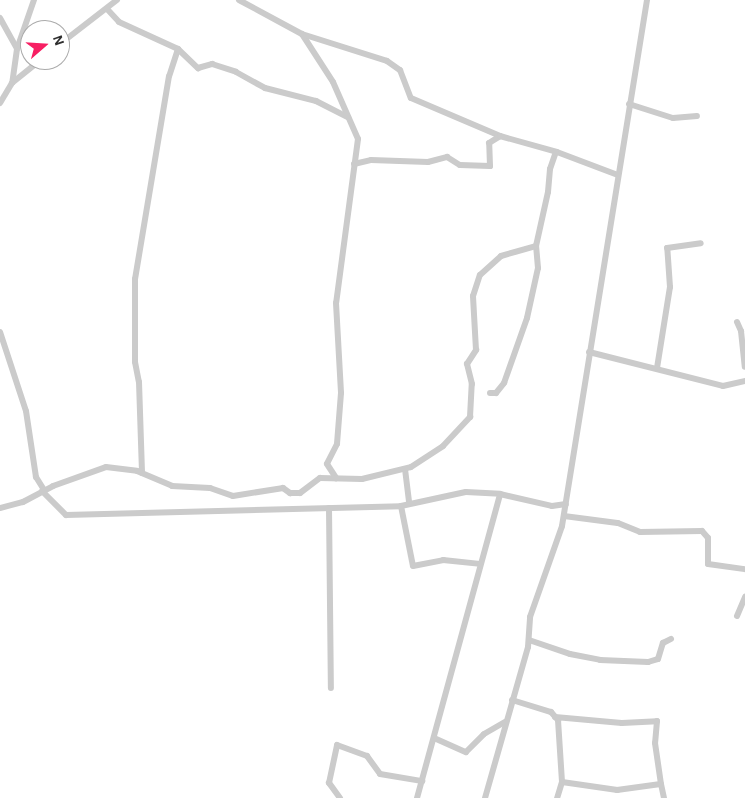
<!DOCTYPE html>
<style>
body{margin:0}
#map{position:relative;width:745px;height:798px;overflow:hidden;background:#fff;font-family:"Alegreya Sans",sans-serif}
div>[style]{position:absolute}
.minor>*{height:6px;margin:-3px;padding:0 3px;transform-origin:3px;border-radius:3px;background:#cbcbcb}
span{translate:-50% -50%;white-space:nowrap;text-align:center;line-height:1.15;-webkit-text-stroke:5px #fff;paint-order:stroke}
.north{position:absolute;left:20px;top:20px;width:50px;height:50px;box-sizing:border-box;background:#fff;border:1px solid #ababab;border-radius:50%;rotate:71deg;font-size:14px;font-weight:700;line-height:20px;text-align:center;color:#2e2e2e}
.north::after{content:'';display:block;margin:auto;width:18px;height:22px;background:#f71f63;clip-path:polygon(50% 0,100% 100%,50% 72%,0 100%)}
</style>
<div id="map">
<div class="minor">
<i style="left:239px;top:0;width:72px;rotate:28.4deg"></i>
<i style="left:302px;top:34px;width:57px;rotate:57.1deg"></i>
<i style="left:333px;top:82px;width:62px;rotate:66.3deg"></i>
<i style="left:358px;top:139px;width:165px;rotate:97.6deg"></i>
<i style="left:336px;top:303px;width:90px;rotate:86.8deg"></i>
<i style="left:341px;top:393px;width:51px;rotate:94.5deg"></i>
<i style="left:337px;top:444px;width:22px;rotate:117deg"></i>
<i style="left:327px;top:464px;width:17px;rotate:57deg"></i>
<i style="left:108px;top:10px;width:16px;rotate:47deg"></i>
<i style="left:119px;top:22px;width:65px;rotate:24.6deg"></i>
<i style="left:178px;top:49px;width:28px;rotate:108deg"></i>
<i style="left:169px;top:76px;width:206px;rotate:99.5deg"></i>
<i style="left:135px;top:279px;width:83px;rotate:90deg"></i>
<i style="left:135px;top:362px;width:20px;rotate:79deg"></i>
<i style="left:139px;top:382px;width:91px;rotate:88.1deg"></i>
<i style="left:0;top:18px;width:35px;rotate:61deg"></i>
<i style="left:17px;top:49px;width:34px;rotate:98deg"></i>
<i style="left:302px;top:34px;width:89px;rotate:17.6deg"></i>
<i style="left:387px;top:61px;width:16px;rotate:35deg"></i>
<i style="left:400px;top:70px;width:30px;rotate:69deg"></i>
<i style="left:411px;top:98px;width:97px;rotate:23.1deg"></i>
<i style="left:60px;top:44px;width:72px;rotate:-37.7deg"></i>
<i style="left:17px;top:49px;width:52px;rotate:-70.9deg"></i>
<i style="left:178px;top:49px;width:28px;rotate:44deg"></i>
<i style="left:198px;top:68px;width:15px;rotate:-16deg"></i>
<i style="left:212px;top:64px;width:25px;rotate:18deg"></i>
<i style="left:236px;top:72px;width:33px;rotate:29deg"></i>
<i style="left:265px;top:88px;width:53px;rotate:14.3deg"></i>
<i style="left:316px;top:101px;width:36px;rotate:27deg"></i>
<i style="left:0;top:103px;width:23px;rotate:-59deg"></i>
<i style="left:12px;top:83px;width:36px;rotate:-39deg"></i>
<i style="left:629px;top:104px;width:46px;rotate:17.7deg"></i>
<i style="left:673px;top:118px;width:24px;rotate:-5deg"></i>
<i style="left:354px;top:164px;width:17px;rotate:-13deg"></i>
<i style="left:371px;top:160px;width:57px;rotate:2deg"></i>
<i style="left:428px;top:162px;width:20px;rotate:-15deg"></i>
<i style="left:447px;top:157px;width:15px;rotate:32deg"></i>
<i style="left:460px;top:165px;width:30px;rotate:2deg"></i>
<i style="left:490px;top:166px;width:23px;rotate:-92deg"></i>
<i style="left:489px;top:143px;width:13px;rotate:-32deg"></i>
<i style="left:500px;top:136px;width:59px;rotate:15.7deg"></i>
<i style="left:557px;top:152px;width:65px;rotate:20.7deg"></i>
<i style="left:737px;top:322px;width:10px;rotate:66deg"></i>
<i style="left:741px;top:331px;width:36px;rotate:84deg"></i>
<i style="left:0;top:332px;width:83px;rotate:71.8deg"></i>
<i style="left:26px;top:411px;width:67px;rotate:81.4deg"></i>
<i style="left:36px;top:477px;width:15px;rotate:58deg"></i>
<i style="left:589px;top:352px;width:138px;rotate:14.2deg"></i>
<i style="left:723px;top:386px;width:23px;rotate:-13deg"></i>
<i style="left:657px;top:368px;width:82px;rotate:-80.9deg"></i>
<i style="left:670px;top:287px;width:39px;rotate:-94deg"></i>
<i style="left:667px;top:248px;width:34px;rotate:-8deg"></i>
<i style="left:490px;top:393px;width:6px"></i>
<i style="left:496px;top:393px;width:13px;rotate:-51deg"></i>
<i style="left:504px;top:383px;width:69px;rotate:-70.5deg"></i>
<i style="left:527px;top:318px;width:51px;rotate:-77.6deg"></i>
<i style="left:538px;top:268px;width:22px;rotate:-95deg"></i>
<i style="left:536px;top:246px;width:55px;rotate:-77.5deg"></i>
<i style="left:548px;top:192px;width:23px;rotate:-85deg"></i>
<i style="left:550px;top:169px;width:18px;rotate:-71deg"></i>
<i style="left:405px;top:469px;width:35px;rotate:83deg"></i>
<i style="left:42px;top:491px;width:34px;rotate:45deg"></i>
<i style="left:66px;top:515px;width:335px;rotate:-1.5deg"></i>
<i style="left:401px;top:506px;width:66px;rotate:-12.2deg"></i>
<i style="left:466px;top:492px;width:34px;rotate:3deg"></i>
<i style="left:500px;top:494px;width:53px;rotate:13deg"></i>
<i style="left:552px;top:506px;width:14px;rotate:-8deg"></i>
<i style="left:401px;top:506px;width:61px;rotate:78.7deg"></i>
<i style="left:413px;top:566px;width:31px;rotate:-11deg"></i>
<i style="left:443px;top:560px;width:37px;rotate:6deg"></i>
<i style="left:0;top:508px;width:24px;rotate:-15deg"></i>
<i style="left:23px;top:502px;width:34px;rotate:-28deg"></i>
<i style="left:53px;top:486px;width:56px;rotate:-19.7deg"></i>
<i style="left:106px;top:467px;width:31px;rotate:7deg"></i>
<i style="left:137px;top:471px;width:38px;rotate:23deg"></i>
<i style="left:172px;top:486px;width:38px;rotate:3deg"></i>
<i style="left:210px;top:488px;width:24px;rotate:19deg"></i>
<i style="left:233px;top:496px;width:51px;rotate:-9.1deg"></i>
<i style="left:283px;top:488px;width:9px;rotate:36deg"></i>
<i style="left:290px;top:493px;width:10px"></i>
<i style="left:300px;top:493px;width:25px;rotate:-37deg"></i>
<i style="left:320px;top:478px;width:42px;rotate:1.4deg"></i>
<i style="left:362px;top:479px;width:50px;rotate:-13.8deg"></i>
<i style="left:411px;top:467px;width:38px;rotate:-33deg"></i>
<i style="left:443px;top:446px;width:40px;rotate:-47deg"></i>
<i style="left:470px;top:417px;width:33px;rotate:-87deg"></i>
<i style="left:472px;top:384px;width:21px;rotate:-104deg"></i>
<i style="left:467px;top:364px;width:17px;rotate:-57deg"></i>
<i style="left:476px;top:350px;width:54px;rotate:-93.2deg"></i>
<i style="left:473px;top:296px;width:22px;rotate:-72deg"></i>
<i style="left:480px;top:275px;width:28px;rotate:-42deg"></i>
<i style="left:501px;top:256px;width:36px;rotate:-16deg"></i>
<i style="left:329px;top:508px;width:180px;rotate:89.4deg"></i>
<i style="left:564px;top:516px;width:54px;rotate:7.4deg"></i>
<i style="left:618px;top:523px;width:24px;rotate:22deg"></i>
<i style="left:640px;top:532px;width:62px;rotate:-0.9deg"></i>
<i style="left:702px;top:531px;width:9px;rotate:49deg"></i>
<i style="left:708px;top:538px;width:26px;rotate:90deg"></i>
<i style="left:708px;top:564px;width:37px;rotate:8deg"></i>
<i style="left:737px;top:616px;width:21px;rotate:-67deg"></i>
<i style="left:529px;top:640px;width:43px;rotate:18.9deg"></i>
<i style="left:570px;top:654px;width:31px;rotate:11deg"></i>
<i style="left:600px;top:660px;width:48px;rotate:2.4deg"></i>
<i style="left:648px;top:662px;width:10px;rotate:-17deg"></i>
<i style="left:658px;top:659px;width:17px;rotate:-73deg"></i>
<i style="left:663px;top:643px;width:9px;rotate:-27deg"></i>
<i style="left:512px;top:700px;width:41px;rotate:17.1deg"></i>
<i style="left:551px;top:712px;width:11px;rotate:49deg"></i>
<i style="left:558px;top:720px;width:62px;rotate:86.3deg"></i>
<i style="left:562px;top:782px;width:17px;rotate:107deg"></i>
<i style="left:555px;top:717px;width:67px;rotate:5.1deg"></i>
<i style="left:622px;top:723px;width:35px;rotate:-3deg"></i>
<i style="left:657px;top:721px;width:22px;rotate:95deg"></i>
<i style="left:655px;top:743px;width:41px;rotate:81.7deg"></i>
<i style="left:434px;top:738px;width:35px;rotate:24deg"></i>
<i style="left:466px;top:752px;width:25px;rotate:-45deg"></i>
<i style="left:484px;top:734px;width:24px;rotate:-30deg"></i>
<i style="left:562px;top:782px;width:56px;rotate:8.3deg"></i>
<i style="left:617px;top:790px;width:44px;rotate:-7.8deg"></i>
<i style="left:661px;top:784px;width:14px;rotate:78deg"></i>
<i style="left:340px;top:798px;width:19px;rotate:-126deg"></i>
<i style="left:329px;top:783px;width:39px;rotate:-78deg"></i>
<i style="left:337px;top:745px;width:32px;rotate:20deg"></i>
<i style="left:367px;top:756px;width:22px;rotate:54deg"></i>
<i style="left:380px;top:774px;width:43px;rotate:9.5deg"></i>
<i style="left:417px;top:798px;width:315px;rotate:-74.7deg"></i>
<i style="left:485px;top:798px;width:157px;rotate:-74.1deg"></i>
<i style="left:528px;top:647px;width:30px;rotate:-86deg"></i>
<i style="left:530px;top:617px;width:96px;rotate:-70.6deg"></i>
<i style="left:562px;top:526px;width:533px;rotate:-80.82deg"></i>
</div>
<div class="north">N</div>
</div>
